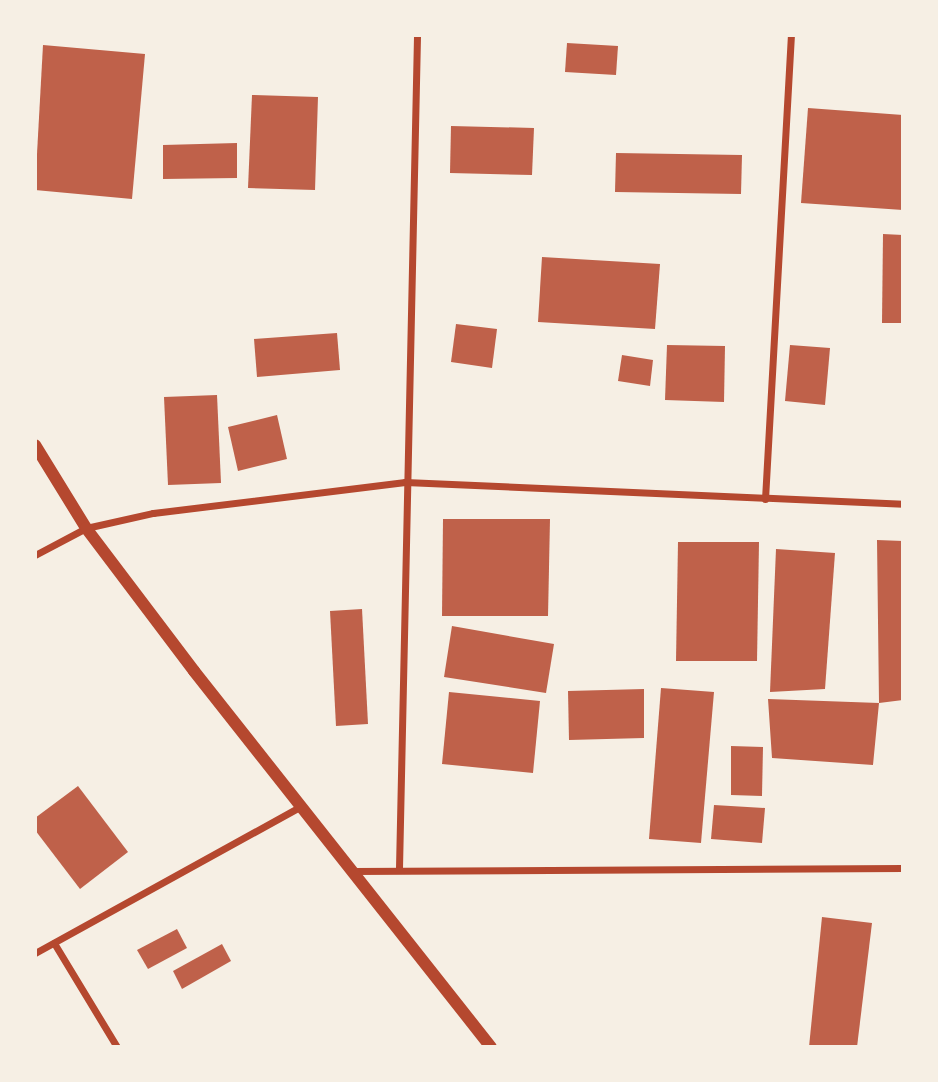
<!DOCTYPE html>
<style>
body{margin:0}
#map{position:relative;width:938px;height:1082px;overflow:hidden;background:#f6efe4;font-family:Manrope,sans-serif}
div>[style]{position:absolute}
.building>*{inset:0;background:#bf614a}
.minor>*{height:7px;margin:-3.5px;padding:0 3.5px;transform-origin:3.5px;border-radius:3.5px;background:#b5482f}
.tertiary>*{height:12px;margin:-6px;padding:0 6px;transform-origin:6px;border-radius:6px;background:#b5482f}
span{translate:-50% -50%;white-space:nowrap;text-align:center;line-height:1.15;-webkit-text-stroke:6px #f6efe4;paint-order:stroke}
.frame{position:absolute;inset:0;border:37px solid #f6efe4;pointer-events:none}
</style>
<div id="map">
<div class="building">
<i style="clip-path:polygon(567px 43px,618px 46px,616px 75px,565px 72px)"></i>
<i style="clip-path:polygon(43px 45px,145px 54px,132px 199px,35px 190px)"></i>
<i style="clip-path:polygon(252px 95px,318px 97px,315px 190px,248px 188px)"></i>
<i style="clip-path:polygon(808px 108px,903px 115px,903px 210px,801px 203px)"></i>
<i style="clip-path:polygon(451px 126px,534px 128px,532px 175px,450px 173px)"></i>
<i style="clip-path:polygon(237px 143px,237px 178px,163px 179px,163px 145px)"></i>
<i style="clip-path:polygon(616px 153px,742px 155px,741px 194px,615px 192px)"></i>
<i style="clip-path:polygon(883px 234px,903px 235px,903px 323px,882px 323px)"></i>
<i style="clip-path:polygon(542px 257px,660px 264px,655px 329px,538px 322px)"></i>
<i style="clip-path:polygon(456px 324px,497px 329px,492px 368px,451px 362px)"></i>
<i style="clip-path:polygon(337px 333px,340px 370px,257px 377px,254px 339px)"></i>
<i style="clip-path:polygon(667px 345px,725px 346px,724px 402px,665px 400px)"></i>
<i style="clip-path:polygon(790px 345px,830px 348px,825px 405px,785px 401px)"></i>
<i style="clip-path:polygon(622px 355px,653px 360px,650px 386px,618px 381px)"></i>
<i style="clip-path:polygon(217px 395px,221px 483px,168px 485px,164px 397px)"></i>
<i style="clip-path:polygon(277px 415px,287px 459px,238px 471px,228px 427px)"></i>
<i style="clip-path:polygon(443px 519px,550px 519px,548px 616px,442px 616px)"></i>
<i style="clip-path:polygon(877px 540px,903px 541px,903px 700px,879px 703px,873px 765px,772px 758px,768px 699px,879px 703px)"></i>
<i style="clip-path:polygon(678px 542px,759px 542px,757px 661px,676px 661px)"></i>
<i style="clip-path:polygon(776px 549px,835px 553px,825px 689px,770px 692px)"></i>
<i style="clip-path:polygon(362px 609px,368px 724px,336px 726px,330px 611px)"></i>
<i style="clip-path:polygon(452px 626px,554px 644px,546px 693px,444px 677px)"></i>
<i style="clip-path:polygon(661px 688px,714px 692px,701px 843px,649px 839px)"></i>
<i style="clip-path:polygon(644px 689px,644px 738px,569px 740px,568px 691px)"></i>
<i style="clip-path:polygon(449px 692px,540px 701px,533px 773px,442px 764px)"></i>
<i style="clip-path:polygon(731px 746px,763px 747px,762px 796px,731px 795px)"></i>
<i style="clip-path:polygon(78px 786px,128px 852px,80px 889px,35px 830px,35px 818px)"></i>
<i style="clip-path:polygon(714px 805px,765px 808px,762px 843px,711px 839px)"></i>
<i style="clip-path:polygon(822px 917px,872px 923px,857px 1047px,809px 1047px)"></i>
<i style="clip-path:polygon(177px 929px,187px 948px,148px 969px,137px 950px)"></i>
<i style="clip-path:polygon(222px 944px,231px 961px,182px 989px,173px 971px)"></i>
</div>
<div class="minor">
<i style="left:765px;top:499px;width:465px;rotate:-86.8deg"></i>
<i style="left:35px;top:555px;width:58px;rotate:-27.9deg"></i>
<i style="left:86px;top:528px;width:69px;rotate:-12.6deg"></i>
<i style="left:153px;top:513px;width:254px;rotate:-7deg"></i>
<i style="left:405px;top:482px;width:498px;rotate:2.5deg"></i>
<i style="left:399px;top:868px;width:833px;rotate:-88.76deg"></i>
<i style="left:353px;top:871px;width:550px;rotate:-0.31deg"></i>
<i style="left:54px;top:943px;width:122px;rotate:58.8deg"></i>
<i style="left:35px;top:953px;width:304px;rotate:-28.9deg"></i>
</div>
<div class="tertiary">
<i style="left:35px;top:445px;width:97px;rotate:58.4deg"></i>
<i style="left:86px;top:528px;width:179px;rotate:52.9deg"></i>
<i style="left:194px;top:671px;width:479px;rotate:51.7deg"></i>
</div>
<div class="frame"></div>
</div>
